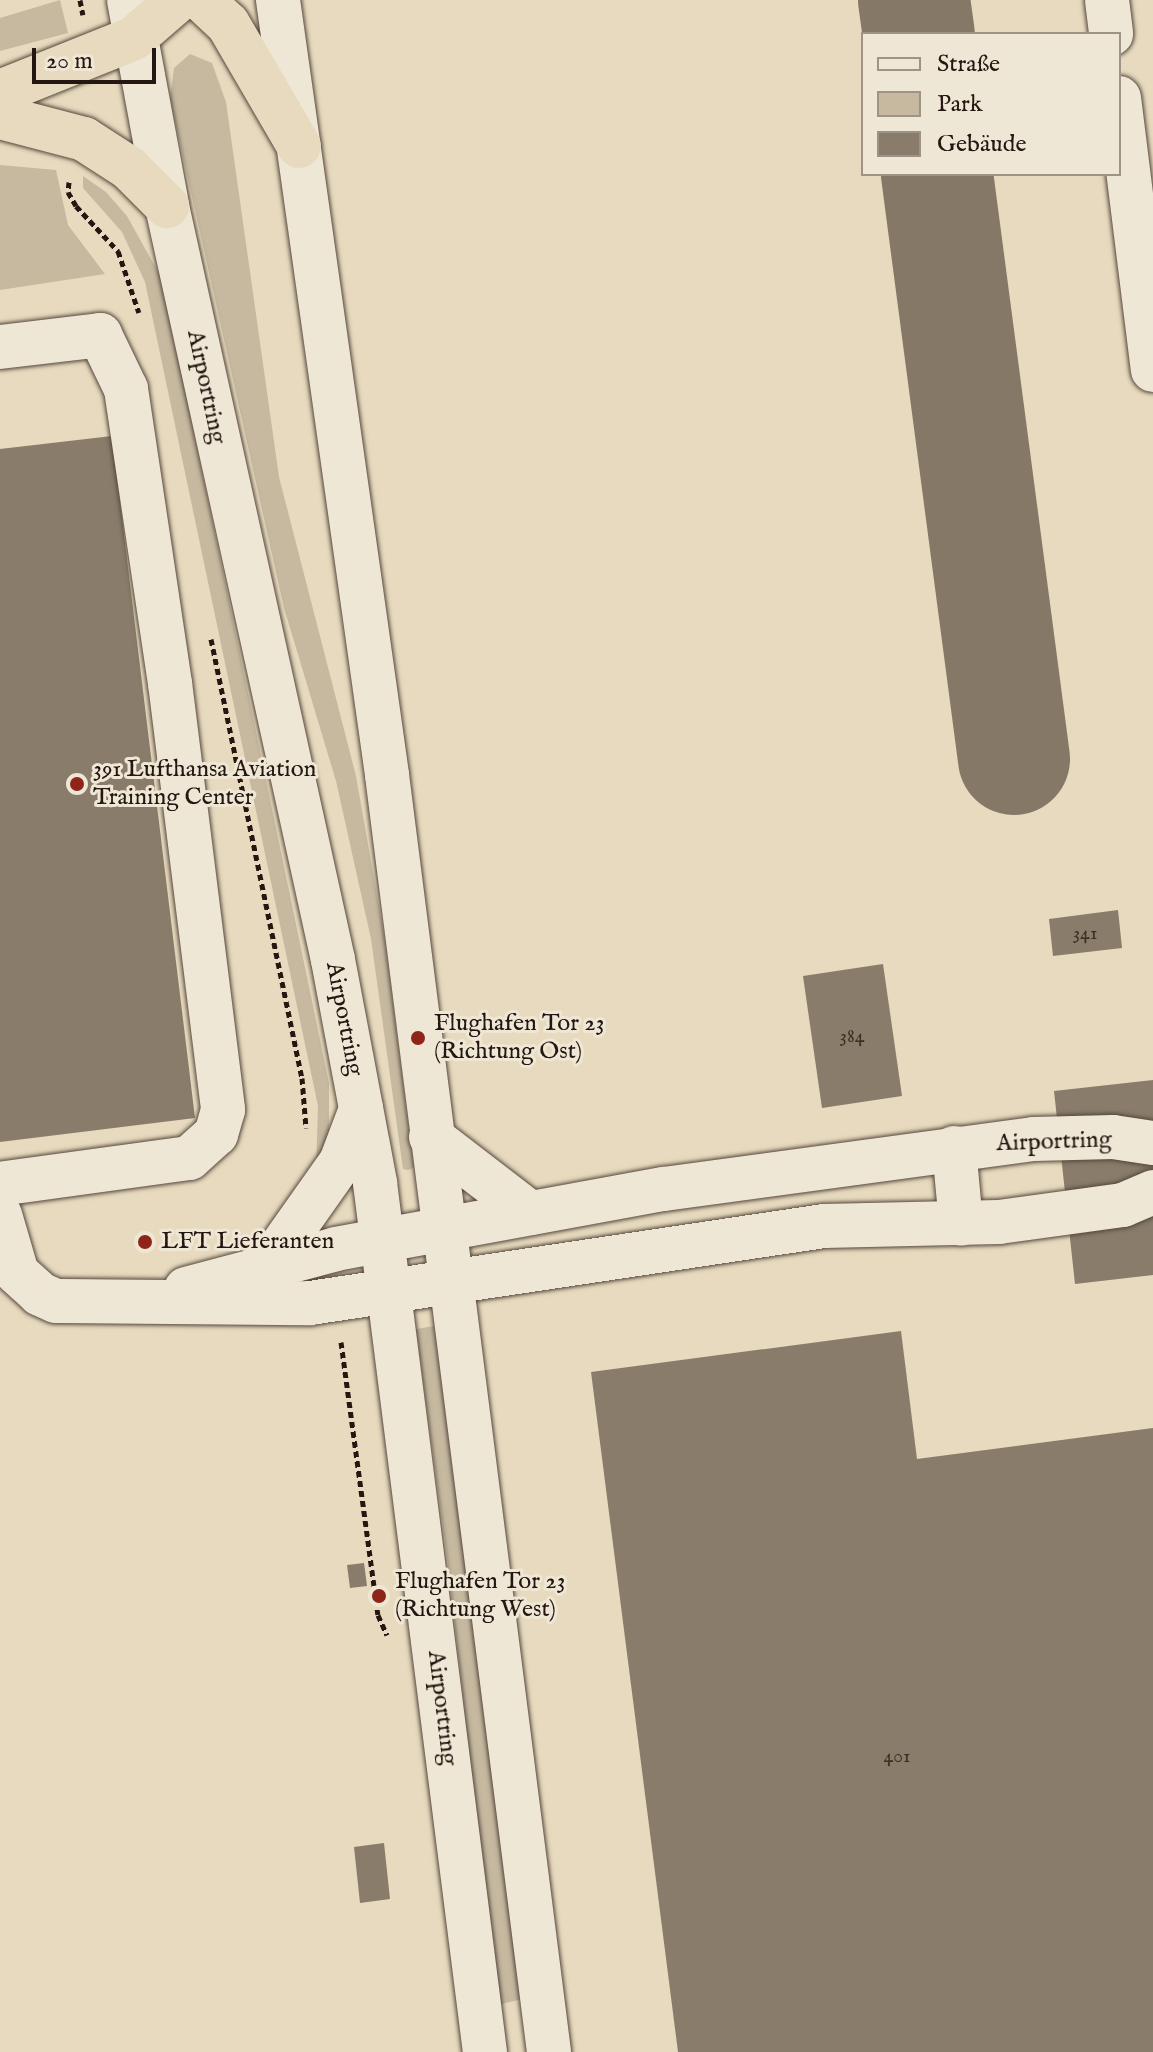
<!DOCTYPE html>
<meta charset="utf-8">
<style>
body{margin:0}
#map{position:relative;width:1153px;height:2052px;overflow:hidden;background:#e7dabe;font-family:"IM FELL English",serif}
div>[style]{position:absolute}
.green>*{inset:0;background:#c6b9a0}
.taxiway>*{height:112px;margin:-56px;padding:0 56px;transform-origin:56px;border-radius:56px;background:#867867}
.building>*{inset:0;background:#897c6a}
.path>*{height:5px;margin-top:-2.5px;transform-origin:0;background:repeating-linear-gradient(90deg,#241610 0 6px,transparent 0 10px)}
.roads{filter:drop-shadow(0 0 2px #55473c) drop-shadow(0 0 2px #55473c)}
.minor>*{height:44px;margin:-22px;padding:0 22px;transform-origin:22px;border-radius:22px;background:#efe7d5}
.highway>*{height:44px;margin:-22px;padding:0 22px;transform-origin:22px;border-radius:22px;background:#e7dabe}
.dots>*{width:22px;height:22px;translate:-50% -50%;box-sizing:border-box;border:4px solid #efe7d5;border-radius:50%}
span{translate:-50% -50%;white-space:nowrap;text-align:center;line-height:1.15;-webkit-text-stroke:6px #efe7d5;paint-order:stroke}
.number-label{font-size:20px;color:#3d3026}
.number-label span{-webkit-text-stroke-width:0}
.street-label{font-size:24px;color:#241610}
.poi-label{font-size:24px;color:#241610}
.left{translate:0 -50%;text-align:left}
.legend{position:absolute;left:861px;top:32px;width:260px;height:144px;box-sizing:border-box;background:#efe7d5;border:2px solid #9e9386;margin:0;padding:10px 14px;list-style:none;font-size:24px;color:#241610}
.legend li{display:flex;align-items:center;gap:16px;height:40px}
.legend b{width:40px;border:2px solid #9e9386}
.scale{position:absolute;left:32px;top:48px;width:124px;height:36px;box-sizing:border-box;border:4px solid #241610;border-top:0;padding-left:10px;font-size:24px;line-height:28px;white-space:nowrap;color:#241610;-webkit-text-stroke:6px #efe7d5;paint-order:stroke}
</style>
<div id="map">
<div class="green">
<i style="clip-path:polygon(60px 0,68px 33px,0 51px,0 18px)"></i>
<i style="clip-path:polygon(190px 54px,212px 63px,226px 102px,279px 477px,356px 776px,384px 935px,414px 1168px,408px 1170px,403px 1169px,371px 939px,336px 781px,284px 608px,170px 98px,174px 68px)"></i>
<i style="clip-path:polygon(0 165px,56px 170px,68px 225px,105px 274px,0 290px)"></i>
<i style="clip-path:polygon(83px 176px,106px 192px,127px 216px,162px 279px,329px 1083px,329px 1147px,316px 1171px,318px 1106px,145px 282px,122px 232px,83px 188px)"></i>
<i style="clip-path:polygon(434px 1326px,522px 1999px,498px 2005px,447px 1555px,416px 1329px)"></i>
</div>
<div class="taxiway">
<i style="left:914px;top:0;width:34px;rotate:82deg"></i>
<i style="left:937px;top:174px;width:590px;rotate:82.5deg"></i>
</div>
<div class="building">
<i style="clip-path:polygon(112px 436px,195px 1118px,0 1142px,0 449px)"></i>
<i style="clip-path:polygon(1118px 910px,1122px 948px,1053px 956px,1049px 919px)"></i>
<i style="clip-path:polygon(883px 964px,902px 1096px,822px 1108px,803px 976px)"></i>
<i style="clip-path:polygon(1153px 1080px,1153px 1275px,1075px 1284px,1054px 1091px)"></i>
<i style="clip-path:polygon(901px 1331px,917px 1459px,1153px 1428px,1153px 2052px,678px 2052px,591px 1372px)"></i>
<i style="clip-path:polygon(364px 1563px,367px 1586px,350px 1588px,347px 1565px)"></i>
<i style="clip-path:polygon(384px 1843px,390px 1899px,360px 1903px,354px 1847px)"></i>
</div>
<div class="path">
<i style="left:80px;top:0;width:15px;rotate:79deg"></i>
<i style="left:69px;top:182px;width:10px;rotate:96deg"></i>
<i style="left:68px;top:192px;width:16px;rotate:60deg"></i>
<i style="left:76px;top:206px;width:62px;rotate:47deg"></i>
<i style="left:118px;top:251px;width:65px;rotate:71.3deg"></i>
<i style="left:211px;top:639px;width:448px;rotate:78.3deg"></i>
<i style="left:302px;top:1078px;width:50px;rotate:85.4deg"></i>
<i style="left:341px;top:1342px;width:275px;rotate:82.3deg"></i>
<i style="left:378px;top:1615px;width:22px;rotate:66deg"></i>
</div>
<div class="roads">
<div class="minor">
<i style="left:129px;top:0;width:209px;rotate:79.5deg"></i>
<i style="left:167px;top:206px;width:772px;rotate:77.58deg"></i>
<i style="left:333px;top:960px;width:227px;rotate:79.3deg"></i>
<i style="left:375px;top:1183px;width:876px;rotate:82.79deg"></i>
<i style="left:278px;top:0;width:783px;rotate:81.99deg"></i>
<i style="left:387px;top:775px;width:1287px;rotate:82.77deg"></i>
<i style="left:1107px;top:0;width:34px;rotate:83deg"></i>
<i style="left:1119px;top:98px;width:274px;rotate:82.9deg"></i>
<i style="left:0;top:347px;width:101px;rotate:-6.8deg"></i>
<i style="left:100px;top:335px;width:60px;rotate:64.3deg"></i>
<i style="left:126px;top:389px;width:297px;rotate:81.5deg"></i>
<i style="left:170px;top:683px;width:430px;rotate:82.9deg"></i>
<i style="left:223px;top:1110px;width:25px;rotate:106deg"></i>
<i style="left:216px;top:1134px;width:36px;rotate:138deg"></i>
<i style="left:189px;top:1158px;width:191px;rotate:172.2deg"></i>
<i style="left:431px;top:1137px;width:125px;rotate:37.5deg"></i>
<i style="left:954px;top:1148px;width:76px;rotate:84.7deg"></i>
<i style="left:0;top:1215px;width:60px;rotate:73.7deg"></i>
<i style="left:17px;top:1273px;width:31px;rotate:42deg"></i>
<i style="left:40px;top:1294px;width:17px;rotate:24deg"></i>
<i style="left:56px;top:1301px;width:254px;rotate:0.5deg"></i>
<i style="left:310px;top:1303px;width:520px;rotate:-8.52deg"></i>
<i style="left:824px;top:1226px;width:175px;rotate:-1.3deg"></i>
<i style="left:999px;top:1222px;width:125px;rotate:-7.8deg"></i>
<i style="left:1123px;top:1205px;width:33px;rotate:-23deg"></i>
<i style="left:269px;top:1264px;width:125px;rotate:-54.8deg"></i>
<i style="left:341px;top:1162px;width:57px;rotate:-69.3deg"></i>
<i style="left:186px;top:1289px;width:155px;rotate:-14.9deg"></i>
<i style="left:336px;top:1249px;width:333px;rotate:-10.4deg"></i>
<i style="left:664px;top:1189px;width:373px;rotate:-7.7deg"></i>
<i style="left:1034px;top:1139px;width:79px;rotate:-1.5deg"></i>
<i style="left:1113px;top:1137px;width:40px;rotate:8.5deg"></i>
</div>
<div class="highway">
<i style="left:202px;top:0;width:35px;rotate:43deg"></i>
<i style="left:228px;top:24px;width:141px;rotate:59.8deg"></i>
<i style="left:0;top:92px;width:144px;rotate:-21.9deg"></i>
<i style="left:134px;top:38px;width:58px;rotate:-40.8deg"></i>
<i style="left:0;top:117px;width:87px;rotate:14.7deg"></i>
<i style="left:84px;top:139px;width:54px;rotate:32.8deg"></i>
<i style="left:129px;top:168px;width:54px;rotate:45deg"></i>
</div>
</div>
<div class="dots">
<i style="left:77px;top:784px;background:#8f2418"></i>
<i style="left:418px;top:1038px;background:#8f2418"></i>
<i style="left:145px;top:1242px;background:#8f2418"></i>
<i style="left:379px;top:1596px;background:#8f2418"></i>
</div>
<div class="number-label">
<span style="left:1085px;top:933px">341</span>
<span style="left:852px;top:1036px">384</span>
<span style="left:897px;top:1756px">401</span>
</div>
<div class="street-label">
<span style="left:206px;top:387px;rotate:78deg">Airportring</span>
<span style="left:344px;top:1019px;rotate:79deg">Airportring</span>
<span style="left:1054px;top:1142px;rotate:-2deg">Airportring</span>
<span style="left:442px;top:1708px;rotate:83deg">Airportring</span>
</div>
<div class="poi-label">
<span class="left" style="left:93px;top:784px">391 Lufthansa Aviation<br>Training Center</span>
<span class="left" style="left:434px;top:1038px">Flughafen Tor 23<br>(Richtung Ost)</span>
<span class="left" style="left:161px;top:1242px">LFT Lieferanten</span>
<span class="left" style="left:395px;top:1596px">Flughafen Tor 23<br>(Richtung West)</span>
</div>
<ul class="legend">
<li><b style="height:10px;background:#efe7d5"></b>Straße</li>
<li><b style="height:22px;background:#c6b9a0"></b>Park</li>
<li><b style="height:22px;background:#897c6a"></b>Gebäude</li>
</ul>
<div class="scale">20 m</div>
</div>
